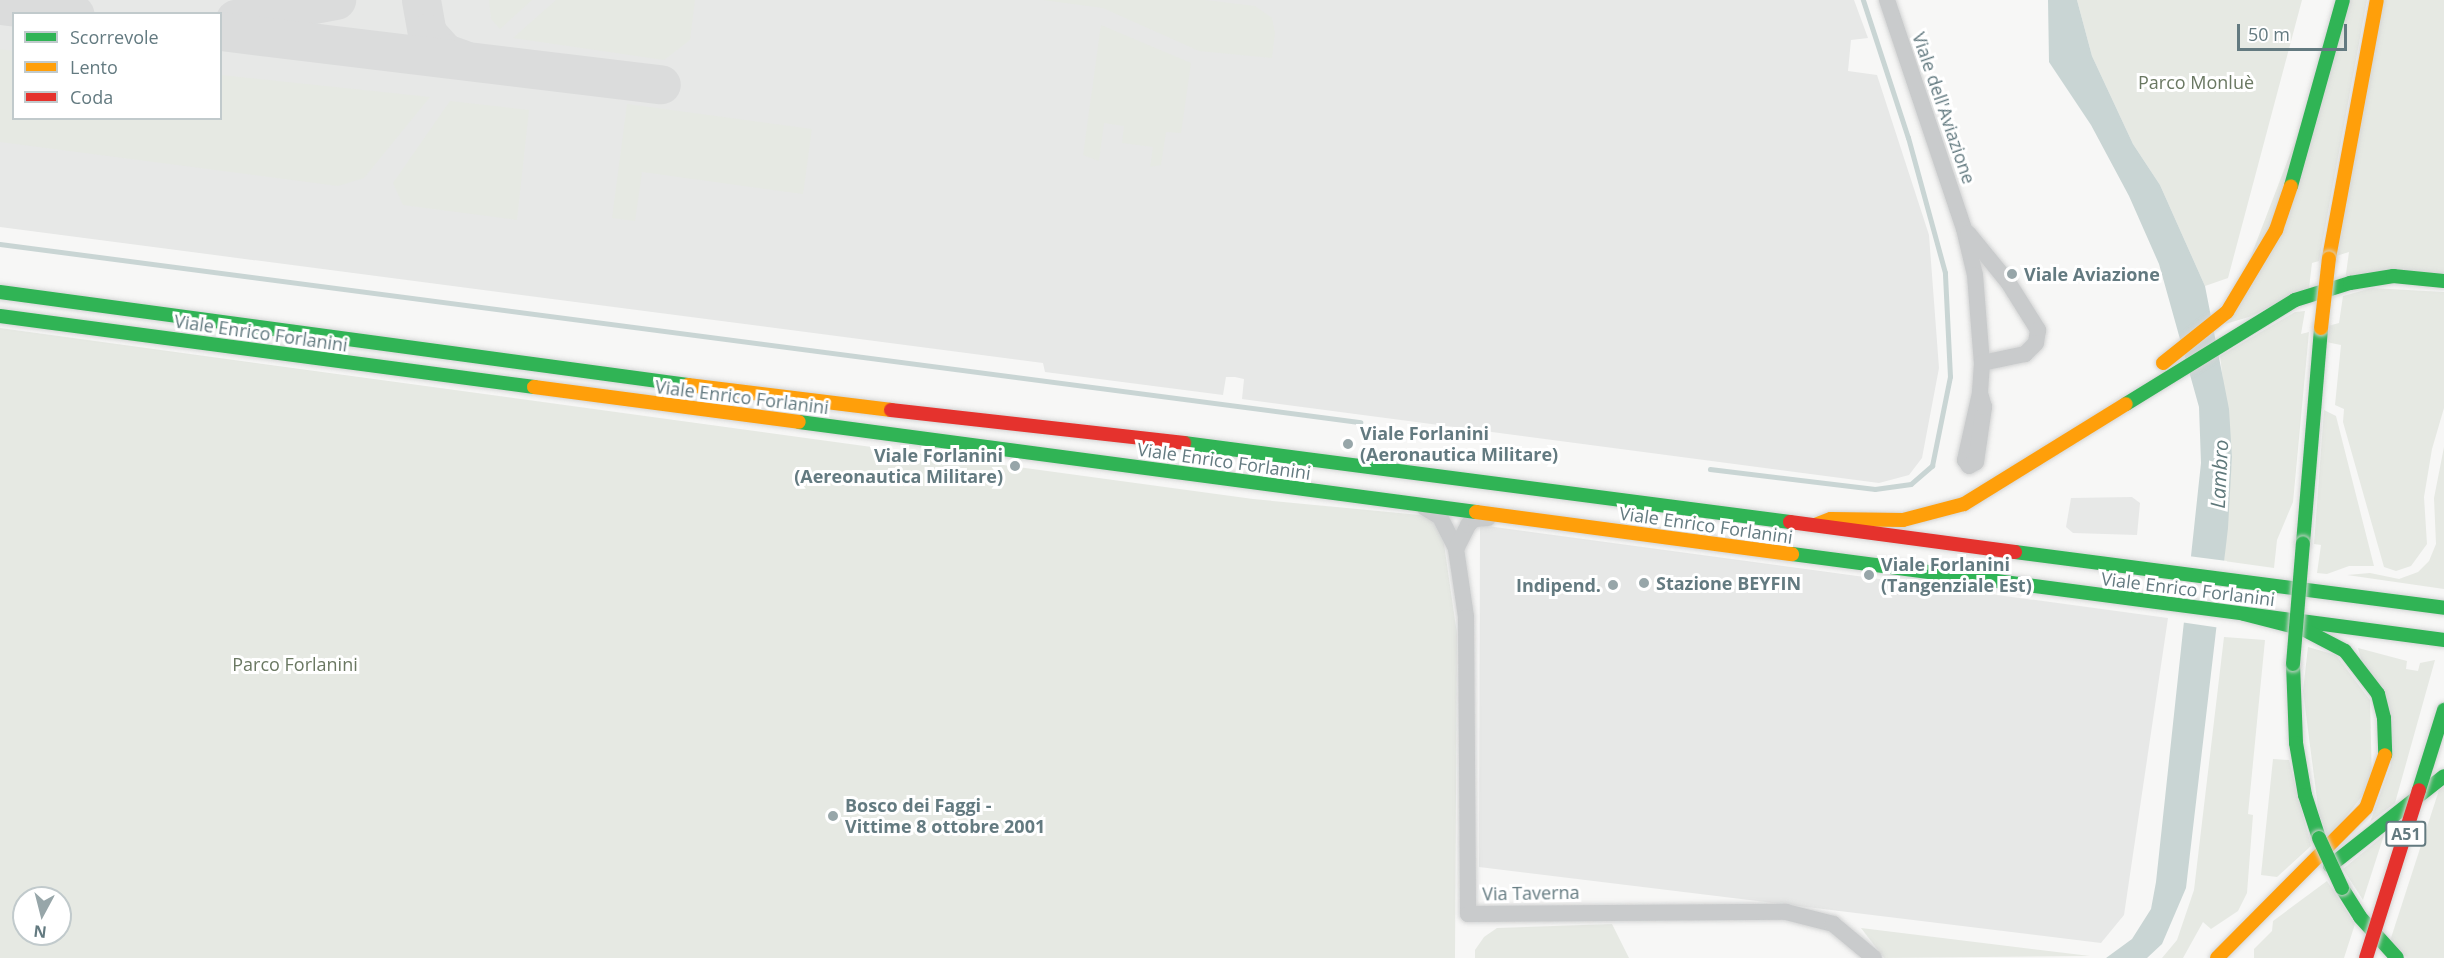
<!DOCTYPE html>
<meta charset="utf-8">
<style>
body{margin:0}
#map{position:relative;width:2444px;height:958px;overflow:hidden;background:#f7f7f6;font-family:"Open Sans",sans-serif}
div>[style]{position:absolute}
.built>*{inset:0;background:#e7e8e7}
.green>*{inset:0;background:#e6e9e3}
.water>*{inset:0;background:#c9d5d4}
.pier>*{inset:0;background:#f7f7f6}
.stream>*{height:4.5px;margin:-2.25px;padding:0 2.25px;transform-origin:2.25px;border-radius:2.25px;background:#c9d5d4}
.taxiway>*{height:39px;margin:-19.5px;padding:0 19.5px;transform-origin:19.5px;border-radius:19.5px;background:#dbdcdc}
.roads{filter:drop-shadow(0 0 2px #d3d4d4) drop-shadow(0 0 2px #d3d4d4)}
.street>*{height:16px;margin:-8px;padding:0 8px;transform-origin:8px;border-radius:8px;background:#c9cbcc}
.fast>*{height:14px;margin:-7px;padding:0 7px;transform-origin:7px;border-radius:7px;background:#30b455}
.slow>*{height:14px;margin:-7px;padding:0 7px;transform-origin:7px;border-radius:7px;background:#ff9f0a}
.jam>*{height:14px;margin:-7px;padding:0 7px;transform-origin:7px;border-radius:7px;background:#e5322d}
.bridges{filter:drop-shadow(0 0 2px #d3d4d3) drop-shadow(0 0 2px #d3d4d3)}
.fast-bridge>*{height:14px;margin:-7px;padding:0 7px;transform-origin:7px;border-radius:7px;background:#30b455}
.slow-bridge>*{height:14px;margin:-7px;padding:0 7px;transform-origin:7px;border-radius:7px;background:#ff9f0a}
.jam-bridge>*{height:14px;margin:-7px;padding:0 7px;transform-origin:7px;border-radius:7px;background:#e5322d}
.dots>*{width:16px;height:16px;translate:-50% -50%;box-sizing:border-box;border:3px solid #fff;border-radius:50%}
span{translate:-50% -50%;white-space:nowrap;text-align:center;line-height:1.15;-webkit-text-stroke:6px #fff;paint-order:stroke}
.shield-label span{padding:2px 4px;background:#fff;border:2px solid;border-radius:4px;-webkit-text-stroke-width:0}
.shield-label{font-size:16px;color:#637a80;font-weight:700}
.park-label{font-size:18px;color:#6a7862}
.street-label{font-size:18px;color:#637a80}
.poi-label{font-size:18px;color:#637a80;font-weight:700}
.left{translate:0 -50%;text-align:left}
.right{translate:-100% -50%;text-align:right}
.water-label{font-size:20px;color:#5e787a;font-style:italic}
.legend{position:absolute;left:12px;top:12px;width:210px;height:108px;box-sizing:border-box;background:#fff;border:2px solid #c1cacc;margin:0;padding:8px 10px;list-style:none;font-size:18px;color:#637a80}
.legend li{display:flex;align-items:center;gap:12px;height:30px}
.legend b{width:30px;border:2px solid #c1cacc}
.north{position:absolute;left:12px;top:886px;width:60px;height:60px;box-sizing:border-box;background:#fff;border:2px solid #c1cacc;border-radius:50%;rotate:187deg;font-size:16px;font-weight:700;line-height:24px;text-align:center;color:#637a80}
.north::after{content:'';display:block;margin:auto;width:21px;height:27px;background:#97a6a9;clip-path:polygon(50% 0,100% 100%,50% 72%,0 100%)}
.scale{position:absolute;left:2237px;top:24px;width:110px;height:27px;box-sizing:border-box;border:3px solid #637a80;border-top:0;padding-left:8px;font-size:18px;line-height:21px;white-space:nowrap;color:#637a80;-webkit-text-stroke:4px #fff;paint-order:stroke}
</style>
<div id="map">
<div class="built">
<i style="clip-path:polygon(evenodd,0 0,1854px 0,1868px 38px,1851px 40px,1848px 71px,1877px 75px,1929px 235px,1939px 368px,1922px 458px,1909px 475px,1879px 483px,1242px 399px,1244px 379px,1235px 377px,1226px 377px,1223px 395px,1045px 372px,1043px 363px,0 227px,0 0,14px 14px,220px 14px,220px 118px,14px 118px,14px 14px)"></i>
<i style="clip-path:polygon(2132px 497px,2140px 503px,2137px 535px,2073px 533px,2066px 527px,2071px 498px)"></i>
<i style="clip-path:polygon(1480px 525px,2168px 618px,2124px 915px,2101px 943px,1479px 867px)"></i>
</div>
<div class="green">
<i style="clip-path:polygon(489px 0,532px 0,500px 29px,491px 19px)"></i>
<i style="clip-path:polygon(556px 0,695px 0,690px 40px,664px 60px,513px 38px)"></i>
<i style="clip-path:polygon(1043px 0,1205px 0,1255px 6px,1272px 18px,1275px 33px,1272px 58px,1199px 51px,1103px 8px)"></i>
<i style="clip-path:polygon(2077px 0,2302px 0,2228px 278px,2205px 286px,2160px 185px,2133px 144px,2092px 56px)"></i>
<i style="clip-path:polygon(2349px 0,2367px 0,2319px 261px,2312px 263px,2309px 288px,2249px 317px,2225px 324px)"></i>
<i style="clip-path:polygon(2382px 0,2444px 0,2444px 273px,2345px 281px,2349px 252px,2336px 256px)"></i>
<i style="clip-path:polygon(1101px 25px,1191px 63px,1181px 133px,1166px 132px,1161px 165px,1150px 167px,1153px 147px,1122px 143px,1124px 126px,1104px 123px,1099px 161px,1083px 155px)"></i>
<i style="clip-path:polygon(0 49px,13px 51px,14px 118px,220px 118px,221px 75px,430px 97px,364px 178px,338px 186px,0 142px)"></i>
<i style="clip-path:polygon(450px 101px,529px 110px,517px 220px,403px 205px,393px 183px)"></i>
<i style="clip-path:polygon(627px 104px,812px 129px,803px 194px,642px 172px,635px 221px,612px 218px)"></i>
<i style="clip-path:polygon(2372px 288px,2444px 292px,2444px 408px,2432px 449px,2424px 497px,2427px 544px,2411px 566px,2396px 571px,2384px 567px,2343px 422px,2344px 409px,2335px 405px,2341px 345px,2326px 342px,2328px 326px,2339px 323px,2343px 296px)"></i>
<i style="clip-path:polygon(2305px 311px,2301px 334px,2309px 332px,2293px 502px,2277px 540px,2274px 568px,2224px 561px,2232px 457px,2220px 356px,2295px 312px)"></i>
<i style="clip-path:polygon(evenodd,0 328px,1253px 499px,1420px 515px,1434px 522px,1443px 537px,1457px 634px,1455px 958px,0 958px,0 328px,24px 898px,60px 898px,60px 934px,24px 934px,24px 898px)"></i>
<i style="clip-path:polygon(2324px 410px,2336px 416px,2374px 566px,2349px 566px,2327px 574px,2317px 573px,2321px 545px,2314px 544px)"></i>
<i style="clip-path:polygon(2444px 447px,2444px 589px,2347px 575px,2370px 573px,2399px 579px,2418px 572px,2429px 561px,2436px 544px,2434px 498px)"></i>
<i style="clip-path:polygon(2224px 637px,2265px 640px,2248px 814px,2253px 815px,2247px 893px,2238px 911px,2211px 929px,2203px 922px,2183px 958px,2162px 958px,2177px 940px,2194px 890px)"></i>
<i style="clip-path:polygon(2308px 647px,2336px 655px,2370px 700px,2372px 783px,2329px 839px,2319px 815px,2303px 691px)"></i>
<i style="clip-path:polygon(2358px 648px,2407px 661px,2406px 669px,2418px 671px,2420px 663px,2435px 660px,2395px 803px,2370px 822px,2391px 765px)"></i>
<i style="clip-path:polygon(2273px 759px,2289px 760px,2311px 846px,2277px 877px,2261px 875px)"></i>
<i style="clip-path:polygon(2444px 786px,2444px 958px,2407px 958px,2390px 941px,2439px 790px)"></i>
<i style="clip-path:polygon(2384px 835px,2363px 900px,2343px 869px)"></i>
<i style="clip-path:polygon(2327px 881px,2355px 924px,2344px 958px,2254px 958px,2254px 949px,2272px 931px,2273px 921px)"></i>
<i style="clip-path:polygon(1612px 924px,1629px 958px,1475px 958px,1475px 950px,1484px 937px,1497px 928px)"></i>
<i style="clip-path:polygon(1861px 928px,2090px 956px,1884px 958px)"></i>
</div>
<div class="water">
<i style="clip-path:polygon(2048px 0,2077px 0,2092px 56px,2133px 144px,2160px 185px,2205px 286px,2229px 409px,2232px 457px,2228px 528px,2186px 888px,2162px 944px,2147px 958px,2106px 958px,2132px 939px,2151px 909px,2156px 882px,2201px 463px,2199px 407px,2159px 264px,2129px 196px,2091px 125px,2049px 62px)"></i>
</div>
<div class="pier">
<i style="clip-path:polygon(2188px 556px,2227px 561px,2221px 628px,2180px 622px)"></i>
</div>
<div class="stream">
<i style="left:0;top:244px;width:1372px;rotate:7.46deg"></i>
<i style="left:1710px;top:469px;width:166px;rotate:6.9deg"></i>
<i style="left:1875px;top:489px;width:36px;rotate:-8deg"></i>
<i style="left:1911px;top:484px;width:28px;rotate:-41deg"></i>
<i style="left:1932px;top:466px;width:91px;rotate:-78.6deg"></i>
<i style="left:1950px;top:377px;width:104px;rotate:-92.8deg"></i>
<i style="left:1945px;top:273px;width:140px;rotate:-105.3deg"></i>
<i style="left:1908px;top:138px;width:145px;rotate:-108.1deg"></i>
</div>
<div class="taxiway">
<i style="left:421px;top:0;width:34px;rotate:80deg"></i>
<i style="left:427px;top:33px;width:27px;rotate:48deg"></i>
<i style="left:445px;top:53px;width:18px;rotate:19deg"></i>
<i style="left:0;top:5px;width:75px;rotate:6.9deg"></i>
<i style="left:235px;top:19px;width:103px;rotate:-10.7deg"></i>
<i style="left:220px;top:31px;width:444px;rotate:6.9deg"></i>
</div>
<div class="roads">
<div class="street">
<i style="left:1887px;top:0;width:242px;rotate:71.4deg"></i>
<i style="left:1964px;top:229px;width:47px;rotate:76.6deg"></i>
<i style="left:1975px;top:275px;width:88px;rotate:85.5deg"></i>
<i style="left:1982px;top:363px;width:30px;rotate:94deg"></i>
<i style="left:1980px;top:393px;width:69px;rotate:102.6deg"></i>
<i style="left:1965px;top:460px;width:7px;rotate:56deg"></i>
<i style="left:1969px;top:466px;width:8px;rotate:-30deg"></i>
<i style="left:1976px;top:462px;width:56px;rotate:-81.7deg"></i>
<i style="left:1984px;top:407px;width:15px;rotate:-106deg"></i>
<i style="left:1968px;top:233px;width:63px;rotate:50.8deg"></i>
<i style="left:2008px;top:282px;width:57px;rotate:58deg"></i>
<i style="left:2038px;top:330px;width:13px;rotate:99deg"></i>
<i style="left:2036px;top:343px;width:16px;rotate:135deg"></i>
<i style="left:2025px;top:354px;width:44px;rotate:168.2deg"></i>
<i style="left:1425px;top:508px;width:17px;rotate:31deg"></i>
<i style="left:1440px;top:517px;width:36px;rotate:63deg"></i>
<i style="left:1456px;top:549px;width:69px;rotate:81.6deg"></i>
<i style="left:1466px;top:617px;width:297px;rotate:89.6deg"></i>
<i style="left:1468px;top:914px;width:318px;rotate:-0.4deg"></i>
<i style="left:1786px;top:912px;width:49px;rotate:14.3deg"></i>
<i style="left:1833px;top:924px;width:53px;rotate:39.7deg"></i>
<i style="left:1456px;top:549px;width:27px;rotate:-63deg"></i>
<i style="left:1468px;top:525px;width:8px;rotate:-45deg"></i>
<i style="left:1474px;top:519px;width:14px;rotate:-4deg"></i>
</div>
<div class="fast">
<i style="left:2291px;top:186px;width:193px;rotate:-74.4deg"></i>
<i style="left:0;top:292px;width:694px;rotate:7.7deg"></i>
<i style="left:0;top:316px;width:539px;rotate:7.57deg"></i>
<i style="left:2126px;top:404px;width:198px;rotate:-31.6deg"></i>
<i style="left:2295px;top:300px;width:58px;rotate:-17.2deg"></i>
<i style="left:2350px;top:283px;width:44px;rotate:-9.2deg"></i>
<i style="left:2393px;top:276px;width:51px;rotate:5.6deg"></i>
<i style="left:799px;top:422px;width:683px;rotate:7.57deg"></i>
<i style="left:1184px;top:443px;width:611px;rotate:7.43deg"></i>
<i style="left:2303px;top:543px;width:216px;rotate:-85.2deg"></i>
<i style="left:2015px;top:552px;width:433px;rotate:7.4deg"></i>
<i style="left:1792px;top:554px;width:658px;rotate:7.51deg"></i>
<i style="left:2244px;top:614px;width:61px;rotate:14.3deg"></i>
<i style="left:2303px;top:629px;width:47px;rotate:27.6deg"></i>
<i style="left:2345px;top:651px;width:54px;rotate:52.5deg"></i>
<i style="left:2378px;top:694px;width:25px;rotate:76deg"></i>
<i style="left:2384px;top:718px;width:37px;rotate:88deg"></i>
<i style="left:2293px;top:664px;width:79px;rotate:87.8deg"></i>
<i style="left:2296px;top:743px;width:53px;rotate:80.2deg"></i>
<i style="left:2305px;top:795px;width:45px;rotate:72deg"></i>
<i style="left:2330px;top:866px;width:145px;rotate:-38.3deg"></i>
<i style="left:2342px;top:888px;width:34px;rotate:58deg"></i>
<i style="left:2360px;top:917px;width:55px;rotate:47.9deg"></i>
</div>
<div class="slow">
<i style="left:2329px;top:258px;width:262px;rotate:-79.5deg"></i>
<i style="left:2163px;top:363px;width:82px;rotate:-38.6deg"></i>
<i style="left:2227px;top:312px;width:96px;rotate:-59.1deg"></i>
<i style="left:2276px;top:230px;width:46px;rotate:-71.2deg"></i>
<i style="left:688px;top:385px;width:205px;rotate:7deg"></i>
<i style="left:534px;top:387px;width:267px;rotate:7.5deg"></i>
<i style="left:1476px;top:512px;width:319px;rotate:7.6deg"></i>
<i style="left:1815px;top:525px;width:17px;rotate:-21deg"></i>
<i style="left:1831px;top:519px;width:72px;rotate:0.8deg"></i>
<i style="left:1903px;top:520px;width:63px;rotate:-14.7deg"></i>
<i style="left:1964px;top:504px;width:190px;rotate:-31.7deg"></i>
<i style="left:2217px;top:958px;width:211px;rotate:-45.2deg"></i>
<i style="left:2366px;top:808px;width:56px;rotate:-70.3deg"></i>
</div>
<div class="jam">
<i style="left:891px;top:410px;width:295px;rotate:6.4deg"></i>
<i style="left:1790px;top:522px;width:227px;rotate:7.6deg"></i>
</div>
</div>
<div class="bridges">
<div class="fast-bridge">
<i style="left:2293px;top:664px;width:121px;rotate:-85.3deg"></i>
<i style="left:2419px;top:790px;width:84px;rotate:-72.6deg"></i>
<i style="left:2319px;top:838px;width:55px;rotate:65.3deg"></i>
</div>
<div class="slow-bridge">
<i style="left:2321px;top:328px;width:70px;rotate:-83.5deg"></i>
</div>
<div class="jam-bridge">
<i style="left:2366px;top:958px;width:176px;rotate:-72.5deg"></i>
</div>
</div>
<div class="dots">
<i style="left:2012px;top:274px;background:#97a6a9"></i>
<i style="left:1348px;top:444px;background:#97a6a9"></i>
<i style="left:1015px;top:466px;background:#97a6a9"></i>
<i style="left:1869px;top:575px;background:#97a6a9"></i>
<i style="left:1644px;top:583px;background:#97a6a9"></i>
<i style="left:1613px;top:585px;background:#97a6a9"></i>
<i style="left:833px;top:816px;background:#97a6a9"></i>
</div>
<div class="shield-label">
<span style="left:2406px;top:834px">A51</span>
</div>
<div class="park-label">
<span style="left:2196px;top:82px">Parco Monluè</span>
<span style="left:295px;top:664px">Parco Forlanini</span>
</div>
<div class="street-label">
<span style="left:1944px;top:108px;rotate:71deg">Viale dell'Aviazione</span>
<span style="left:261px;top:333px;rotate:8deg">Viale Enrico Forlanini</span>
<span style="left:742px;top:397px;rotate:7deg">Viale Enrico Forlanini</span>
<span style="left:1224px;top:461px;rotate:8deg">Viale Enrico Forlanini</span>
<span style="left:1706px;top:525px;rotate:8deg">Viale Enrico Forlanini</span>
<span style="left:2188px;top:589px;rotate:7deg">Viale Enrico Forlanini</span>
<span style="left:1531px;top:893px;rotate:-1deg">Via Taverna</span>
</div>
<div class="poi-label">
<span class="left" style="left:2024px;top:274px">Viale Aviazione</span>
<span class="left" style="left:1360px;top:444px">Viale Forlanini<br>(Aeronautica Militare)</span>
<span class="right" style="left:1003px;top:466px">Viale Forlanini<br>(Aereonautica Militare)</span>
<span class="left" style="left:1881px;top:575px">Viale Forlanini<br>(Tangenziale Est)</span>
<span class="left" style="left:1656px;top:583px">Stazione BEYFIN</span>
<span class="right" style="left:1601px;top:585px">Indipend.</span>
<span class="left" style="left:845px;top:816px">Bosco dei Faggi -<br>Vittime 8 ottobre 2001</span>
</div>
<div class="water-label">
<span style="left:2219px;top:474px;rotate:-87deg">Lambro</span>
</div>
<ul class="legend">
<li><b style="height:8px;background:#30b455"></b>Scorrevole</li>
<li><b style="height:8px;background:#ff9f0a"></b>Lento</li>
<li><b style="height:8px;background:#e5322d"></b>Coda</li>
</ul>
<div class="north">N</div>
<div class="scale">50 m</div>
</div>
